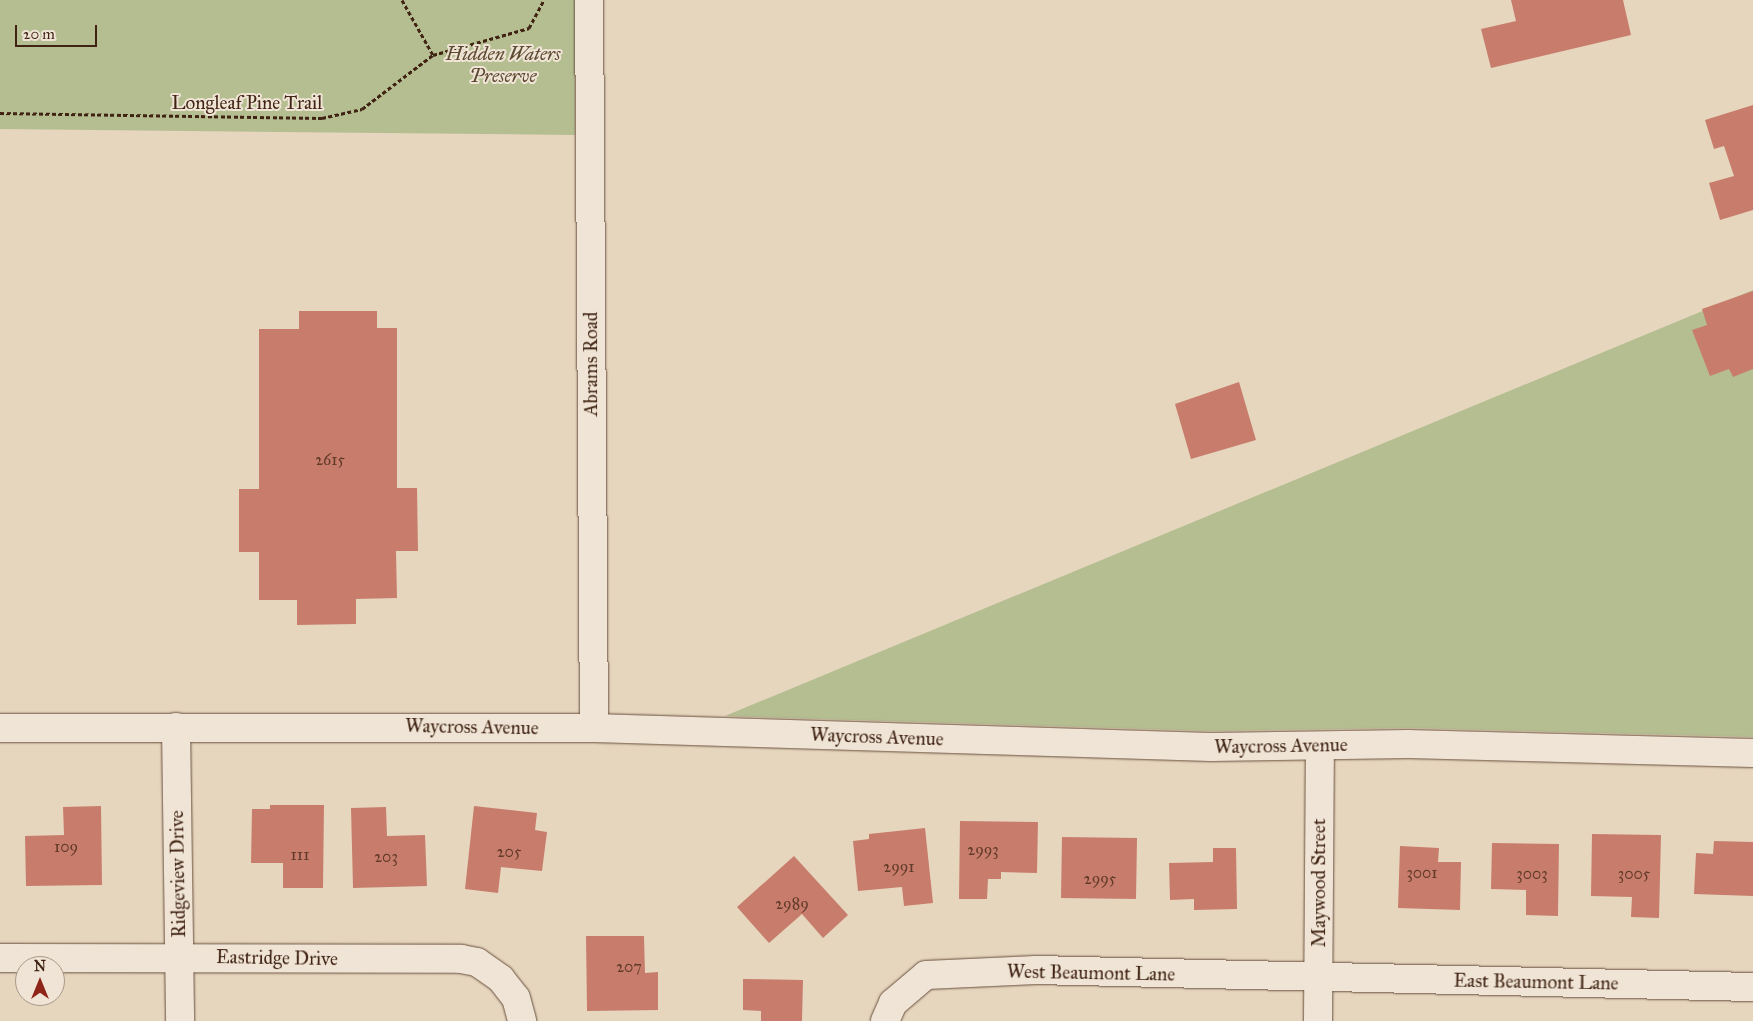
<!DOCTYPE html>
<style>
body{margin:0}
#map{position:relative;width:1753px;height:1021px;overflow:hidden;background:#e6d6be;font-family:"IM FELL Great Primer",serif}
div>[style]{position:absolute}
.green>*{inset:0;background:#b5be91}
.building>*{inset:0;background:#c87d6c}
.path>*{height:3px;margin-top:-1.5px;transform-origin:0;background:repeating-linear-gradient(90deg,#402313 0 4px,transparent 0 6.5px)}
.roads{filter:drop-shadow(0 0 1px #6a503e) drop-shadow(0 0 1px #6a503e)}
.street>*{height:28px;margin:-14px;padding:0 14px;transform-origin:14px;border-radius:14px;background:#efe4d5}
.secondary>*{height:28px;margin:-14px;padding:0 14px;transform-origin:14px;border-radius:14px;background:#efe4d5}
span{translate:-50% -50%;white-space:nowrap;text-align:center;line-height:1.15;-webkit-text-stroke:4px #efe4d5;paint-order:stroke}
.number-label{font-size:16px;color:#623a29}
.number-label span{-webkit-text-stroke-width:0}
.park-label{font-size:19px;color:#5d4a32;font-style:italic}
.street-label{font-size:19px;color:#402313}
.north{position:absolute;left:15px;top:956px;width:50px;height:50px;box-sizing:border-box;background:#efe4d5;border:1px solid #a99787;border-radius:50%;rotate:0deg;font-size:14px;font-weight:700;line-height:20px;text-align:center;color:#402313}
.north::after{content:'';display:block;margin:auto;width:18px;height:22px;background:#8f2418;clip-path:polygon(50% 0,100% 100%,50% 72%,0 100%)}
.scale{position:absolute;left:15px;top:25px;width:82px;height:22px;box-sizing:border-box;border:2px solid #402313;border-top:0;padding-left:6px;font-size:15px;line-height:18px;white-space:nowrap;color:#402313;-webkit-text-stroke:4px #efe4d5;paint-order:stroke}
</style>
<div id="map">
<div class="green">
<i style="clip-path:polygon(0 0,575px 0,575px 135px,0 129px)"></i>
<i style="clip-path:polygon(1753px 290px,1753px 737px,1409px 728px,1211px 731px,725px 716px)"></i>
</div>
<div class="building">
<i style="clip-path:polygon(1511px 0,1623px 0,1631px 35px,1491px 68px,1481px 29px,1516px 21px)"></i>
<i style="clip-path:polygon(1753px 105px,1753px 210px,1720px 220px,1709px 183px,1734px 176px,1724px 146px,1714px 149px,1705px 120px)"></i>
<i style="clip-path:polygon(1753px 291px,1753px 369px,1733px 377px,1729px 369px,1710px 376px,1692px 330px,1707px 325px,1702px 309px)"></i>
<i style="clip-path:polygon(299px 311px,377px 311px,377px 328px,397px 328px,397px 488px,417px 488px,418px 551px,396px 551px,397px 598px,356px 599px,356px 624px,297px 625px,297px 600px,259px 600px,259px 552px,239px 552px,239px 489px,259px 489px,259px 329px,299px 329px)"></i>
<i style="clip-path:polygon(1239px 382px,1256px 440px,1191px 459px,1175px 404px)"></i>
<i style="clip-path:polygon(270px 805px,324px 805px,323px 888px,283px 888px,283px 863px,251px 863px,252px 809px,270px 809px)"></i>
<i style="clip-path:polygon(101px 806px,102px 885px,26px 886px,25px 836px,64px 835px,63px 807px)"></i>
<i style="clip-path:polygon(474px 806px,537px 813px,535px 830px,547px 832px,542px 871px,501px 867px,498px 893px,465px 889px)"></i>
<i style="clip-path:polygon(386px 807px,387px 836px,425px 835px,427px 886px,353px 888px,351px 808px)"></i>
<i style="clip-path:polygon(960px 821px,1038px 822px,1037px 873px,1001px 872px,1001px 879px,988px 879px,987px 899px,959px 899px)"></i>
<i style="clip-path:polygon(925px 828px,933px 903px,904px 906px,902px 887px,858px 891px,853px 841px,869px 839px,869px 834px)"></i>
<i style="clip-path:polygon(1592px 834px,1661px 835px,1659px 918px,1631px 917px,1632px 897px,1591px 896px)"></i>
<i style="clip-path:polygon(1062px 837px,1137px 838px,1136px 899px,1061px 898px)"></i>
<i style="clip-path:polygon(1714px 841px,1753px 842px,1753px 896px,1694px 894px,1696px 853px,1713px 854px)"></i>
<i style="clip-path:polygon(1492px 843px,1559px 844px,1558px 916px,1526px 915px,1526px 890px,1491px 889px)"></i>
<i style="clip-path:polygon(1400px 846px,1439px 848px,1438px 862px,1461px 862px,1460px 910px,1398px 908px)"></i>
<i style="clip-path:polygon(1213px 848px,1236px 848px,1237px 909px,1194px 910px,1194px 899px,1170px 900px,1169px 863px,1213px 862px)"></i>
<i style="clip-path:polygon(794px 856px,848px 915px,823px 938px,802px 914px,769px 943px,737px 907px)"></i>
<i style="clip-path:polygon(586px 936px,644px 936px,645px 973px,658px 972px,658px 1010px,587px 1011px)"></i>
<i style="clip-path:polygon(743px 979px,803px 980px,802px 1021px,761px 1021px,761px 1011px,743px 1010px)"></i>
</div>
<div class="path">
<i style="left:402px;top:0;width:63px;rotate:60.6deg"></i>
<i style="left:0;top:113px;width:322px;rotate:0.9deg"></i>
<i style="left:322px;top:118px;width:41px;rotate:-12.7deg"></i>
<i style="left:362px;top:109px;width:89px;rotate:-37.3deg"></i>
<i style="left:433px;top:55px;width:100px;rotate:-15.7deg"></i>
<i style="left:529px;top:28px;width:32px;rotate:-62deg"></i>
</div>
<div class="roads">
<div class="street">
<i style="left:176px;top:727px;width:294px;rotate:89.2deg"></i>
<i style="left:0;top:958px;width:461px;rotate:0.1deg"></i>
<i style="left:461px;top:959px;width:16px;rotate:11deg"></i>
<i style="left:477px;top:962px;width:29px;rotate:35deg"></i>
<i style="left:501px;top:979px;width:24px;rotate:52deg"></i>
<i style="left:516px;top:998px;width:24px;rotate:75deg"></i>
<i style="left:885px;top:1021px;width:20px;rotate:-66deg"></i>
<i style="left:893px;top:1003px;width:43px;rotate:-40.3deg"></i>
<i style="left:926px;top:975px;width:110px;rotate:-2.6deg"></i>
<i style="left:1036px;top:970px;width:717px;rotate:1.36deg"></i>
<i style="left:1318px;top:1021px;width:275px;rotate:-89.6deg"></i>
</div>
<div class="secondary">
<i style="left:589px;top:0;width:728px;rotate:89.61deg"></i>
<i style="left:0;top:728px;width:594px"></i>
<i style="left:594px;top:728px;width:617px;rotate:1.76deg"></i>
<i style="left:1211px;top:747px;width:197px;rotate:-0.9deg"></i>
<i style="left:1408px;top:744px;width:345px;rotate:1.5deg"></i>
</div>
</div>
<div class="number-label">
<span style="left:330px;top:460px">2615</span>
<span style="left:66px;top:847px">109</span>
<span style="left:983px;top:850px">2993</span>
<span style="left:509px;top:852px">205</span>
<span style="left:300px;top:855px">111</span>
<span style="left:386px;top:857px">203</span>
<span style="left:899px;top:867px">2991</span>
<span style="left:1422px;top:873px">3001</span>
<span style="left:1532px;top:874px">3003</span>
<span style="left:1634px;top:874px">3005</span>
<span style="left:1100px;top:879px">2995</span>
<span style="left:792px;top:904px">2989</span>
<span style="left:629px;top:967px">207</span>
</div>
<div class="park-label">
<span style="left:503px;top:65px">Hidden Waters<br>Preserve</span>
</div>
<div class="street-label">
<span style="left:247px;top:103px">Longleaf Pine Trail</span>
<span style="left:591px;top:364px;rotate:-90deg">Abrams Road</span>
<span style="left:472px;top:727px;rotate:1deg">Waycross Avenue</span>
<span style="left:877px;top:737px;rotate:2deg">Waycross Avenue</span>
<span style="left:1281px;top:746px;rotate:-1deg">Waycross Avenue</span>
<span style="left:178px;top:874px;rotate:-91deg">Ridgeview Drive</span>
<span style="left:1319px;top:883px;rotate:-90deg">Maywood Street</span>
<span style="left:277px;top:958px;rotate:1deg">Eastridge Drive</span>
<span style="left:1091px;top:973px;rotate:1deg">West Beaumont Lane</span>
<span style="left:1536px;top:982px;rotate:1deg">East Beaumont Lane</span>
</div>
<div class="north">N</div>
<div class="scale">20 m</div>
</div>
